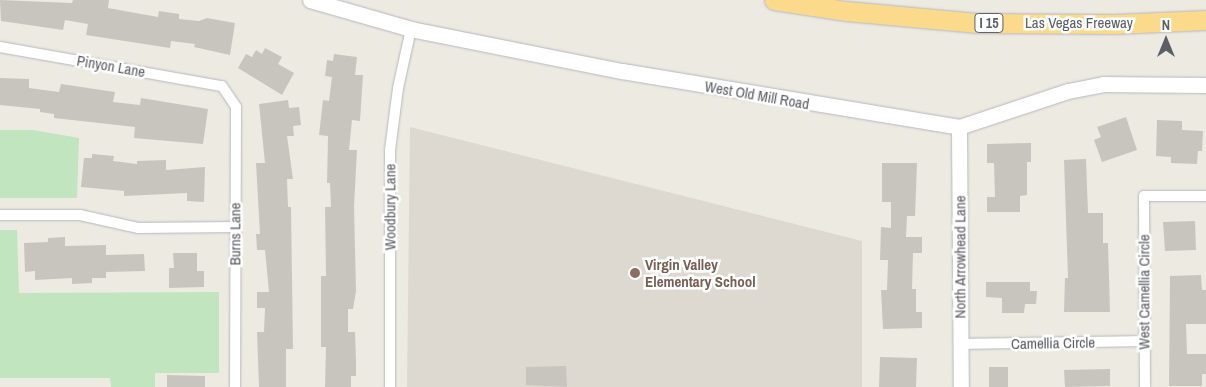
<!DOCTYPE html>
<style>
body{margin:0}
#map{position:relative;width:1206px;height:387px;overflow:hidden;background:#edeae2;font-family:"Archivo Narrow",sans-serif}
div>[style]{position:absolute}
.education>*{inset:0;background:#ddd9d0}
.green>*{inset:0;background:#c0e5bf}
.building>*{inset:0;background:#c8c5bf}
.roads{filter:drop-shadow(0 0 1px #b5b8bc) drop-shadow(0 0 1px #b5b8bc)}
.street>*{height:10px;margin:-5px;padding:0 5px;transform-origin:5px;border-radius:5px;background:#fff}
.secondary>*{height:15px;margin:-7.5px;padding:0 7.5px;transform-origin:7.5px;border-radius:7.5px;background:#fff}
.highway>*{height:19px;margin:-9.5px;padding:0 9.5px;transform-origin:9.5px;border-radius:9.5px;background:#fbdb8b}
.dots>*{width:14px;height:14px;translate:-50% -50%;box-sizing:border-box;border:2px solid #fff;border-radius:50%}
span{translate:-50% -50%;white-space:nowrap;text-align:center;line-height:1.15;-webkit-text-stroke:5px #fff;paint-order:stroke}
.shield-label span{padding:1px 4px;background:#fff;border:1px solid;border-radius:4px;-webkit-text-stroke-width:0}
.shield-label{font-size:14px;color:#5b5e63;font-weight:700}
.street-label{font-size:15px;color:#5b5e63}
.education-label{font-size:15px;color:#785e54;font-weight:700}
.left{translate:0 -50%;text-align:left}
.north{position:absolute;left:1141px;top:15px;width:50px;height:50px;-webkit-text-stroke:4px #fff;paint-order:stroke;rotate:0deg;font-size:14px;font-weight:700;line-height:20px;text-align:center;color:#5b5e63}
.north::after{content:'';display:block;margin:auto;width:18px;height:22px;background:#5b5e63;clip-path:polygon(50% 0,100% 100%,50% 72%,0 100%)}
</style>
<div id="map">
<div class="education">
<i style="clip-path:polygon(410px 127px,862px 241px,862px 387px,407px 387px)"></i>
</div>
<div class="green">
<i style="clip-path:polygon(0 130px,33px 130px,79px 138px,77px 198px,0 198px)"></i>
<i style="clip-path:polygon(0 230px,17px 230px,19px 293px,219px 292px,219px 373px,155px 373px,155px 387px,111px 387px,110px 378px,0 378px)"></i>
</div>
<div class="building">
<i style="clip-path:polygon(0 0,72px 3px,73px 0,109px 0,108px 8px,158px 17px,159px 11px,179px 14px,179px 19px,199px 21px,207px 18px,235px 23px,230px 55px,194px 47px,195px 44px,171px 41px,170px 48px,86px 35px,88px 24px,65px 20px,63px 30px,1px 21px)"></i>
<i style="clip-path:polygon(265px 48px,282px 57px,278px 64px,294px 73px,282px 95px,238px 68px,246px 54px,252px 57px,256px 50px,262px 54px)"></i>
<i style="clip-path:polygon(334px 54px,357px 57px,355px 75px,363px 75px,360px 121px,352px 120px,349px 150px,357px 150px,354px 206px,356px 291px,353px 309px,348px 309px,348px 332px,355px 332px,356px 361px,356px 376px,351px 376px,351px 387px,325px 387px,326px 347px,321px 347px,321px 276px,326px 276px,325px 207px,331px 207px,330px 183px,327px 183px,328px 136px,319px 135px,323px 100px,329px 101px,332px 77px,325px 76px,327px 60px,333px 61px)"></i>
<i style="clip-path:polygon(0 78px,29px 79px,29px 88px,59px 92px,61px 84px,115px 92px,113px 102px,140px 105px,141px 98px,208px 109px,203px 144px,134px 138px,135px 127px,54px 118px,54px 114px,40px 112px,40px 109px,0 105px)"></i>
<i style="clip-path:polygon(288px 100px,289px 108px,299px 107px,301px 125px,293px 126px,294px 136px,287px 136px,293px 179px,287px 179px,288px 207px,291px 207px,293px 349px,286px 349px,286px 387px,259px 387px,257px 332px,264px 332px,265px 308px,257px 308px,257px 292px,269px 292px,265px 250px,257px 250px,256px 234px,260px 234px,256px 163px,265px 163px,259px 104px)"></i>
<i style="clip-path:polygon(1126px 117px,1137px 150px,1102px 162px,1094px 140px,1101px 137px,1097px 127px)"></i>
<i style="clip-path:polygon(1157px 120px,1182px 121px,1182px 130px,1203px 131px,1202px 151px,1198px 151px,1197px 164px,1171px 163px,1171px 157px,1156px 156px)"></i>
<i style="clip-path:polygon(1031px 143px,1031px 162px,1027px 162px,1027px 195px,1020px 196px,1020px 212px,987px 212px,987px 197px,995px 197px,994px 163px,987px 163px,987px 144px)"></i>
<i style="clip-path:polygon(92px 154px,114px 156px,113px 161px,137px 164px,137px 161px,166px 160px,166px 170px,205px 167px,204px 202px,187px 201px,187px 193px,124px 196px,124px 191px,81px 187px,84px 158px,92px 158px)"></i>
<i style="clip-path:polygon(1086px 159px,1088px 213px,1103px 213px,1103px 243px,1108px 243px,1110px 312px,1064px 312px,1065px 278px,1068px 278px,1064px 160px)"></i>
<i style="clip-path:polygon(882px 163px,917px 163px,915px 216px,907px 216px,906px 237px,922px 237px,922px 253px,913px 253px,912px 289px,916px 289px,916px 312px,922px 312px,922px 328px,883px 329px,881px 290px,887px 290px,888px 260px,880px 260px,881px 227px,891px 228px,891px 202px,882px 202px)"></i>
<i style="clip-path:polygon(1195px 221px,1196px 250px,1165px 251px,1163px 222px)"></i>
<i style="clip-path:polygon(65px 237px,65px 246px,106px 245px,106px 255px,144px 254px,145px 271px,106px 272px,106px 278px,92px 278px,92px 283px,72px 284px,72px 278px,35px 280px,35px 271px,25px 272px,24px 243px,48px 242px,48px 238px)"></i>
<i style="clip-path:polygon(173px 253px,197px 253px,197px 271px,204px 271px,204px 287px,169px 288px,169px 268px,174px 268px)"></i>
<i style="clip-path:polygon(1201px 275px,1202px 290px,1206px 290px,1206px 324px,1186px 324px,1187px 354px,1206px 354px,1206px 374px,1202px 374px,1202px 386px,1169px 386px,1170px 276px)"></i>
<i style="clip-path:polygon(986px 282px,1030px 282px,1030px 291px,1037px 291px,1036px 304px,1025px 304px,1024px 313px,1002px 313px,1002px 298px,986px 297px)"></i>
<i style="clip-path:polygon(880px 357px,917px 358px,916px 387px,879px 387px)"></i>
<i style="clip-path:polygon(566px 366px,567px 387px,526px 385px,526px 367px)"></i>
<i style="clip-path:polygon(989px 367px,1008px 367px,1008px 387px,989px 387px)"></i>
<i style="clip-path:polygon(1110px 369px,1110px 386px,1065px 387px,1064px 370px)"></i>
<i style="clip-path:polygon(167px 375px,205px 376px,205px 387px,167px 387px)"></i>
</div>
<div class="roads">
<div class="street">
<i style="left:0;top:47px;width:225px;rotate:10deg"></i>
<i style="left:222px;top:86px;width:25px;rotate:56deg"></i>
<i style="left:236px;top:107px;width:280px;rotate:90.2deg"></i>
<i style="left:0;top:215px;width:80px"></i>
<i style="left:80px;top:215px;width:59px;rotate:12.6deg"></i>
<i style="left:138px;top:228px;width:97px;rotate:-0.6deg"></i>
<i style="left:961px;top:344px;width:184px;rotate:-0.9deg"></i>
<i style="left:390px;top:387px;width:237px;rotate:-90deg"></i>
<i style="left:390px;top:150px;width:63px;rotate:-82.6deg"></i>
<i style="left:398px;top:88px;width:60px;rotate:-77.6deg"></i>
<i style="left:1145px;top:387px;width:191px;rotate:-90.3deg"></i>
<i style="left:1144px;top:196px;width:62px"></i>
</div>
<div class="secondary">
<i style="left:310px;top:0;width:105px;rotate:16deg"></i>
<i style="left:411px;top:29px;width:215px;rotate:11.3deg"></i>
<i style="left:622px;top:71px;width:342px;rotate:9.4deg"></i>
<i style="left:959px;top:127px;width:115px;rotate:-18.3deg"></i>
<i style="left:1068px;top:91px;width:36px;rotate:-11deg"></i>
<i style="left:1103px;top:84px;width:103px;rotate:0.6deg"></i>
<i style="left:959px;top:127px;width:260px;rotate:89.6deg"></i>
</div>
<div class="highway">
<i style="left:774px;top:0;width:73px;rotate:8.7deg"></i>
<i style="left:846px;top:11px;width:132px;rotate:5.2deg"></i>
<i style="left:977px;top:23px;width:137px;rotate:0.4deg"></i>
<i style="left:1114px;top:24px;width:92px;rotate:-2.5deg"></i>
</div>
</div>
<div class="dots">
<i style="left:635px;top:273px;background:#8d6e63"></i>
</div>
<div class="shield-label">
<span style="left:989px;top:23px">I 15</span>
</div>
<div class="street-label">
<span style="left:1079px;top:23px">Las Vegas Freeway</span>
<span style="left:111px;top:66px;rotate:10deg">Pinyon Lane</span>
<span style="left:757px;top:95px;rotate:10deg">West Old Mill Road</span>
<span style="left:390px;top:207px;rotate:-90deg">Woodbury Lane</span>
<span style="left:235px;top:234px;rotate:-90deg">Burns Lane</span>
<span style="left:960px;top:257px;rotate:-90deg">North Arrowhead Lane</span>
<span style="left:1144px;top:292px;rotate:-90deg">West Camellia Circle</span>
<span style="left:1053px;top:343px;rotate:-1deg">Camellia Circle</span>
</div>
<div class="education-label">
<span class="left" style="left:645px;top:273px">Virgin Valley<br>Elementary School</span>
</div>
<div class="north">N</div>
</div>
